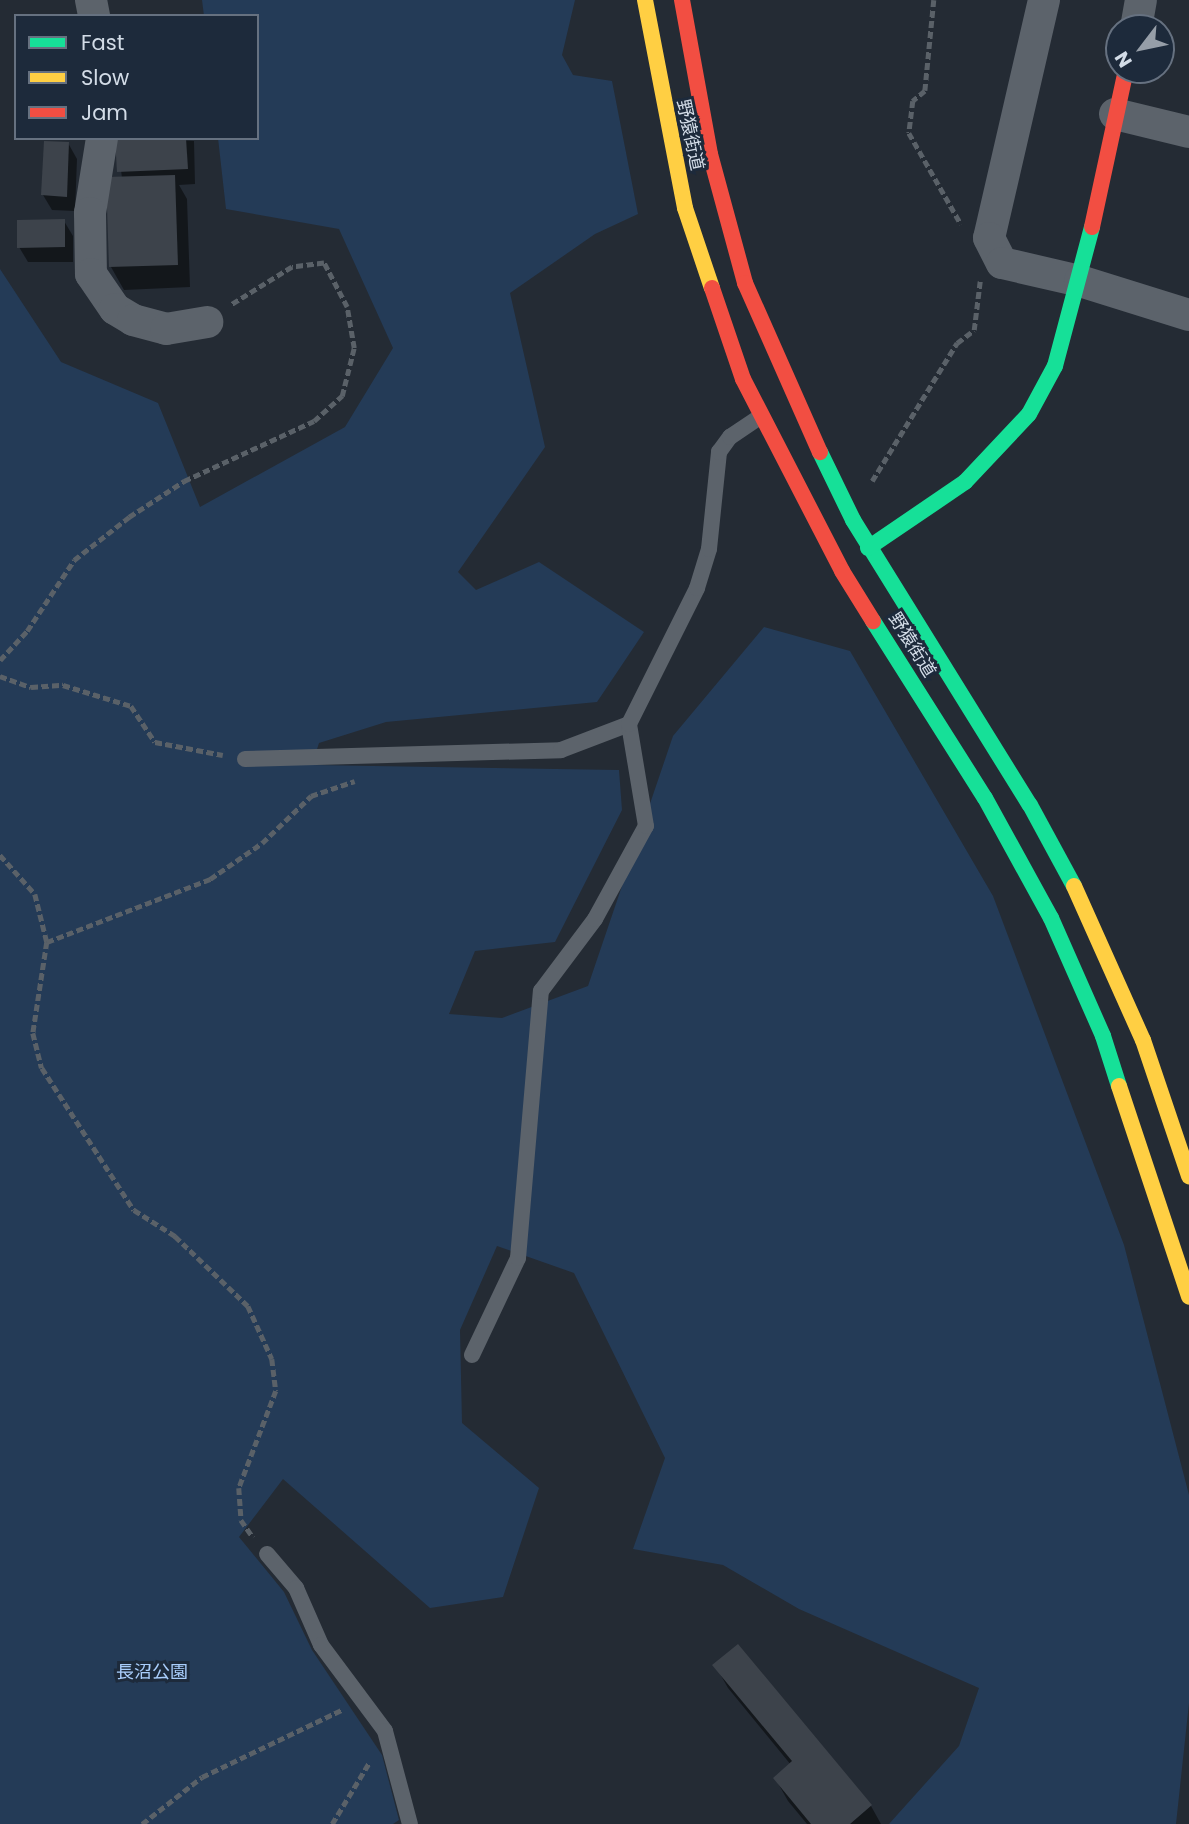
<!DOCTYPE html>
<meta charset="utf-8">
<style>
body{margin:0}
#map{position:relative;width:1189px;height:1824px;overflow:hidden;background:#242b34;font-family:Poppins,"Noto Sans JP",sans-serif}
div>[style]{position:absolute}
.green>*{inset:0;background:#243b57}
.shadow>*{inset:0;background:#0007}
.building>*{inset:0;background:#3d434b}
.path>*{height:4.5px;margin-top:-2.25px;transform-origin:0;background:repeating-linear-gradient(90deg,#5a6168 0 7px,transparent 0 10.5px)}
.lane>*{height:16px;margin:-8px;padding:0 8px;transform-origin:8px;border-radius:8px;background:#5c636b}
.street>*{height:32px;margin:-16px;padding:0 16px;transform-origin:16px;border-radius:16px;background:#5c636b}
.fast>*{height:16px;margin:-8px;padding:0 8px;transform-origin:8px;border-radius:8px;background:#16e098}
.slow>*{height:16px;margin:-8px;padding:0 8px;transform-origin:8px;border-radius:8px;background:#ffcf43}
.jam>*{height:16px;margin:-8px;padding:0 8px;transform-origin:8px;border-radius:8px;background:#f24e42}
span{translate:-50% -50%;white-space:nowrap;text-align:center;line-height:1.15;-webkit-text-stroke:6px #1d2a3b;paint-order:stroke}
.street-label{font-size:18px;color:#d3dce7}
.park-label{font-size:18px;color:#a9cdfb}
.legend{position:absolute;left:14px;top:14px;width:245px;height:126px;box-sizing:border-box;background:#1d2a3b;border:2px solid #667180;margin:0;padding:9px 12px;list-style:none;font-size:21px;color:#d3dce7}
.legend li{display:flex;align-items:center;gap:14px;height:35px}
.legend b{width:35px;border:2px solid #667180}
.north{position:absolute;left:1105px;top:14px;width:70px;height:70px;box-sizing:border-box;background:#1d2a3b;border:2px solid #667180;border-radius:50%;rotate:238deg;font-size:19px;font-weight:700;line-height:28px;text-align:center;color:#d3dce7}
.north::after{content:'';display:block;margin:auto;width:24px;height:32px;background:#969ea8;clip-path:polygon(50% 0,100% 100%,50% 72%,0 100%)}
</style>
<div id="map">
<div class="green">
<i style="clip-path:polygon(202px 0,575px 0,562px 55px,573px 75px,612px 81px,638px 214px,595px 234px,510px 293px,545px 447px,458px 572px,476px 590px,539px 562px,644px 632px,597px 702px,386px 722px,319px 743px,312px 765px,619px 770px,622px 810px,555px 942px,475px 951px,449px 1014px,502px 1018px,588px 986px,673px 736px,764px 627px,850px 651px,993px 896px,1124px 1245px,1189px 1495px,1189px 1703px,1176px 1824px,889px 1824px,959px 1746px,979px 1688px,799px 1609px,723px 1565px,633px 1549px,665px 1458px,574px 1273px,497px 1246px,460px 1330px,462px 1423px,539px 1488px,503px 1597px,430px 1608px,283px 1479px,239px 1537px,284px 1592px,312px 1650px,382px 1755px,399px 1820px,393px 1824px,0 1824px,0 269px,61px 362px,158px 403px,200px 507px,345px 427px,393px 348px,339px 229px,226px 209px,218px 138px,257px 138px,257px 16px,204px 16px)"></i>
</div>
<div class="shadow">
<i style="clip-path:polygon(117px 138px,194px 141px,195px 184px,179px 185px,187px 199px,190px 287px,124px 290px,111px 267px,122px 178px)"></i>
<i style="clip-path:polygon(68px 143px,77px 159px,75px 211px,52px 210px,43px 195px)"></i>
<i style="clip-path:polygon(64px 221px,73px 236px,73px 262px,28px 262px,19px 247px)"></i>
<i style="clip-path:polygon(738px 1646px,871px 1806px,881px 1824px,807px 1824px,788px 1801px,775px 1778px,791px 1765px,728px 1688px,715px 1665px)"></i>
</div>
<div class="building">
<i style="clip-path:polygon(115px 138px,186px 138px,188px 169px,117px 172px)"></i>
<i style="clip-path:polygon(44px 141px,69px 142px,67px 197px,41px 195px)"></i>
<i style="clip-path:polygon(175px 175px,178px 265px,109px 267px,106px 177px)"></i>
<i style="clip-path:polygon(65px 219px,65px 247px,17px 248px,17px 220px)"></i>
<i style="clip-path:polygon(738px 1644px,872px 1805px,850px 1824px,811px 1824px,773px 1778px,792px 1761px,712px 1665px)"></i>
</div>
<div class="path">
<i style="left:934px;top:0;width:91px;rotate:95.6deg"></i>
<i style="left:925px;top:91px;width:16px;rotate:140deg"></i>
<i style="left:913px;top:101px;width:32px;rotate:97deg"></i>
<i style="left:909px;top:133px;width:105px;rotate:60.3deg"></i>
<i style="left:872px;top:481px;width:162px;rotate:-58.4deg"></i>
<i style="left:957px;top:343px;width:21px;rotate:-37deg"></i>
<i style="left:974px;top:330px;width:49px;rotate:-83deg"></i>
<i style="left:0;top:660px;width:40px;rotate:-47deg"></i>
<i style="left:27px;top:631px;width:85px;rotate:-56.5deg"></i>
<i style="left:74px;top:560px;width:70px;rotate:-38deg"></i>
<i style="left:129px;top:517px;width:66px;rotate:-33.2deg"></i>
<i style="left:184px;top:481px;width:143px;rotate:-24.8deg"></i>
<i style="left:314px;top:421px;width:38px;rotate:-42deg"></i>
<i style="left:342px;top:396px;width:49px;rotate:-76deg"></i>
<i style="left:354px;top:348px;width:42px;rotate:-99.7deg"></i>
<i style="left:347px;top:307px;width:50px;rotate:-117.6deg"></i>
<i style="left:324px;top:263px;width:32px;rotate:173deg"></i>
<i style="left:292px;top:267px;width:72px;rotate:148.1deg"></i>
<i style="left:0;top:676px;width:33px;rotate:20deg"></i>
<i style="left:31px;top:687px;width:32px;rotate:-4deg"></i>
<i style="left:63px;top:685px;width:71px;rotate:17.2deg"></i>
<i style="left:131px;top:706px;width:43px;rotate:56.3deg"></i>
<i style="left:155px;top:742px;width:69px;rotate:10.8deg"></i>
<i style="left:0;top:855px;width:52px;rotate:48.1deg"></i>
<i style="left:35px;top:894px;width:49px;rotate:76deg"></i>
<i style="left:47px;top:942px;width:92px;rotate:98.7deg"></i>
<i style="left:33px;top:1033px;width:36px;rotate:76deg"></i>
<i style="left:42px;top:1068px;width:169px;rotate:57.1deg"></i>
<i style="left:134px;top:1210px;width:49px;rotate:32.4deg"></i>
<i style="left:175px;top:1236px;width:101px;rotate:43.8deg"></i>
<i style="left:248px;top:1306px;width:58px;rotate:65.6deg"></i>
<i style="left:272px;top:1359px;width:32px;rotate:83deg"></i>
<i style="left:276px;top:1391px;width:104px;rotate:110.9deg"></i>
<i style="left:239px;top:1488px;width:32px;rotate:86deg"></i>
<i style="left:241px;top:1520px;width:21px;rotate:55deg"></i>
<i style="left:47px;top:942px;width:175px;rotate:-21.1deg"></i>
<i style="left:210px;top:879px;width:63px;rotate:-34.7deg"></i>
<i style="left:262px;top:843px;width:68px;rotate:-43.8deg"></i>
<i style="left:311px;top:796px;width:46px;rotate:-18.8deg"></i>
<i style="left:142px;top:1824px;width:76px;rotate:-38.1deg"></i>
<i style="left:202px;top:1777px;width:157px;rotate:-25.7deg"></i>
<i style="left:332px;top:1824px;width:71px;rotate:-58.8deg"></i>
</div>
<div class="lane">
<i style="left:245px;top:759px;width:316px;rotate:-1.6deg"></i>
<i style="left:561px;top:750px;width:73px;rotate:-20.9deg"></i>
<i style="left:472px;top:1355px;width:107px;rotate:-64.6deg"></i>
<i style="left:518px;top:1258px;width:268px;rotate:-85.1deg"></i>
<i style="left:541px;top:991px;width:90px;rotate:-53.1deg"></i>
<i style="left:595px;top:919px;width:106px;rotate:-61.3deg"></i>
<i style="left:646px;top:826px;width:103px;rotate:-99.5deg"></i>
<i style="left:629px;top:724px;width:152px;rotate:-63.4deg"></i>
<i style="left:697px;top:588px;width:41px;rotate:-72.9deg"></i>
<i style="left:709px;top:549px;width:98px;rotate:-84.1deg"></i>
<i style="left:719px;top:452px;width:19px;rotate:-54deg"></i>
<i style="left:730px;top:437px;width:36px;rotate:-34deg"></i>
<i style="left:267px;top:1554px;width:45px;rotate:49.5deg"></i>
<i style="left:296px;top:1588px;width:62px;rotate:66.3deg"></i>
<i style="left:321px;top:1645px;width:107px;rotate:53.3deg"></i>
<i style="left:385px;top:1731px;width:96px;rotate:75deg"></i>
</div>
<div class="street">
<i style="left:91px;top:0;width:16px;rotate:79deg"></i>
<i style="left:1044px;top:0;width:244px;rotate:103deg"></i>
<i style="left:989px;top:238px;width:28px;rotate:63deg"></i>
<i style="left:1002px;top:263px;width:80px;rotate:13deg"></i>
<i style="left:1080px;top:281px;width:114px;rotate:17.3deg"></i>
<i style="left:1136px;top:28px;width:28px;rotate:-80deg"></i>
<i style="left:1115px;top:114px;width:76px;rotate:13.7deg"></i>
<i style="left:102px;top:138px;width:76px;rotate:99.1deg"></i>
<i style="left:90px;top:213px;width:61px;rotate:89.1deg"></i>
<i style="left:91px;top:274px;width:42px;rotate:55.6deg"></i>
<i style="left:115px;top:309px;width:21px;rotate:31deg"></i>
<i style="left:133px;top:320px;width:34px;rotate:15deg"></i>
<i style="left:166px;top:329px;width:42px;rotate:-9.7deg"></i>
</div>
<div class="fast">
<i style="left:820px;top:452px;width:76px;rotate:64.1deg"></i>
<i style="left:853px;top:520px;width:335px;rotate:58.2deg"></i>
<i style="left:1030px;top:805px;width:92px;rotate:61.5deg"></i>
<i style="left:868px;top:548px;width:117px;rotate:-34.2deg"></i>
<i style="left:965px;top:482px;width:93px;rotate:-46.7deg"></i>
<i style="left:1029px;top:414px;width:55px;rotate:-61.6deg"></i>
<i style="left:1055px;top:366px;width:144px;rotate:-75.1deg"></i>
<i style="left:873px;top:621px;width:209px;rotate:57.7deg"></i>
<i style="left:985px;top:798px;width:137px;rotate:61.2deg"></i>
<i style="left:1051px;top:918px;width:129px;rotate:66.2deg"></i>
<i style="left:1103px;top:1036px;width:52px;rotate:72.3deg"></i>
</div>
<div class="slow">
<i style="left:645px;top:0;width:212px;rotate:79.1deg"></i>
<i style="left:685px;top:208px;width:84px;rotate:71.4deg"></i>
<i style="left:1074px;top:886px;width:169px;rotate:65.9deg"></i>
<i style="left:1143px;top:1040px;width:144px;rotate:71.3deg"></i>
<i style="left:1119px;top:1086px;width:222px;rotate:71.6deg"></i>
</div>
<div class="jam">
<i style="left:682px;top:0;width:157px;rotate:79.7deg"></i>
<i style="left:710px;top:154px;width:134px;rotate:74.8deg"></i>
<i style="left:745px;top:283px;width:185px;rotate:66.1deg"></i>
<i style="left:1092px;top:227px;width:161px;rotate:-77.8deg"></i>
<i style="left:712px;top:288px;width:96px;rotate:71.2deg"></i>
<i style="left:743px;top:379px;width:216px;rotate:62.7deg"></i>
<i style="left:842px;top:571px;width:59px;rotate:58.2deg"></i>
</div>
<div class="street-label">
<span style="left:690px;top:135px;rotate:78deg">野猿街道</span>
<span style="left:912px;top:645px;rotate:58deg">野猿街道</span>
</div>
<div class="park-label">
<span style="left:152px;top:1672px">長沼公園</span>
</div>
<ul class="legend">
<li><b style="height:9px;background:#16e098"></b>Fast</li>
<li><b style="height:9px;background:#ffcf43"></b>Slow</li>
<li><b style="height:9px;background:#f24e42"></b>Jam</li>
</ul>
<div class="north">N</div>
</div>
